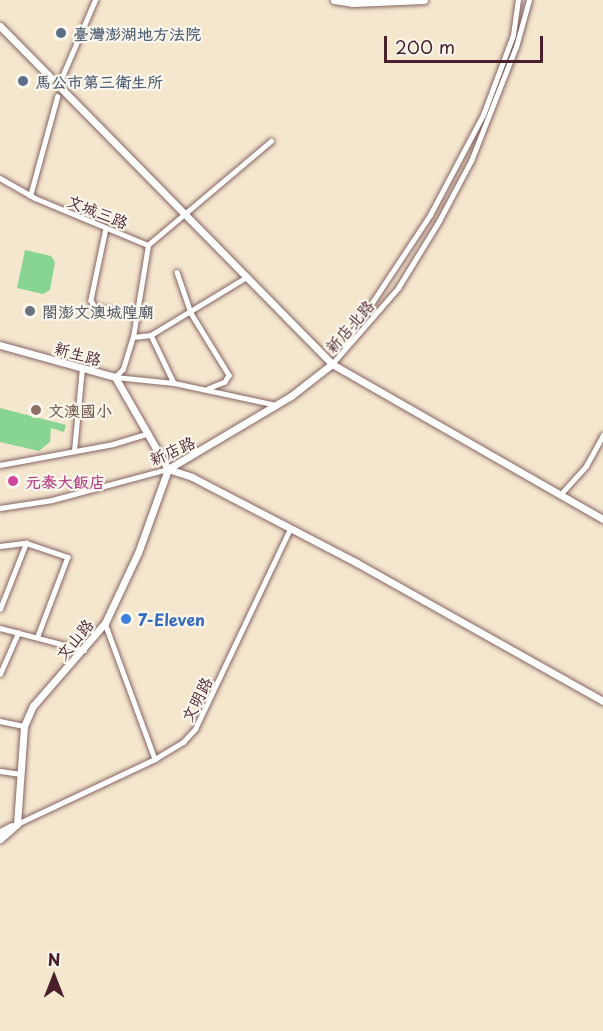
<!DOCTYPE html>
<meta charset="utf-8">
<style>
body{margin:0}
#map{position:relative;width:603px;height:1031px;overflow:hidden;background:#f5e6ce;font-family:"Playpen Sans","LXGW WenKai TC",sans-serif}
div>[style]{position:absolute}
.green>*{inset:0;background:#88d593}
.roads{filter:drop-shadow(0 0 2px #866564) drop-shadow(0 0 2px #866564)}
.street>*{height:4.5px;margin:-2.25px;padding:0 2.25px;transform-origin:2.25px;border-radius:2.25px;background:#fff}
.secondary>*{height:7px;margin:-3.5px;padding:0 3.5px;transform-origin:3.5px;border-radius:3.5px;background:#fff}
.dots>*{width:16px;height:16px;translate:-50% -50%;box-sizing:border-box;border:3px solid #fbf7ec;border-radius:50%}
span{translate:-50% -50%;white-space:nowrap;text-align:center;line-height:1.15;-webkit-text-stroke:4.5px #fbf7ec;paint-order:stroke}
.service-label{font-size:16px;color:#4e5e75;font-weight:700}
.left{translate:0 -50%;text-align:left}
.street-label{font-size:16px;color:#4a1f2b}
.worship-label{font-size:16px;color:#5b616d;font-weight:700}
.education-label{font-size:16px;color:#785e54;font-weight:700}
.hotel-label{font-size:16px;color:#b23c85;font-weight:700}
.shop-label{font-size:16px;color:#366cbe;font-weight:700}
.north{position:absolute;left:24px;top:947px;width:60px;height:60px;-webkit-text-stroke:4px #fbf7ec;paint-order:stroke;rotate:0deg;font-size:16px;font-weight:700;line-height:24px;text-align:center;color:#4a1f2b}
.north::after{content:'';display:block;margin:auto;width:21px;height:27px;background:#4a1f2b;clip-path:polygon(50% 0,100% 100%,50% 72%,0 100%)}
.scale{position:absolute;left:384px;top:36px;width:159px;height:27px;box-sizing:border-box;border:3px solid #4a1f2b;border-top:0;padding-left:8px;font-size:18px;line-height:21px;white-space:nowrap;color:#4a1f2b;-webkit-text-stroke:4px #fbf7ec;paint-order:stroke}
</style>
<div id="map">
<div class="green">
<i style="clip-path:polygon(25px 250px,51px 256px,55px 262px,50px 290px,43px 294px,17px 288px)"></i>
<i style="clip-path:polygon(0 408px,66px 425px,64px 432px,51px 428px,50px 442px,39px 451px,0 442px)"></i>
</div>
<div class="roads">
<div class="street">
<i style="left:58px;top:86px;width:94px;rotate:-66.7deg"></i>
<i style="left:0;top:178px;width:40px;rotate:29.7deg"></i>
<i style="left:35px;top:198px;width:122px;rotate:22.6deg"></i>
<i style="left:148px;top:245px;width:161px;rotate:-40.2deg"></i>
<i style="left:30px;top:196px;width:103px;rotate:-74.7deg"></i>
<i style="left:106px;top:228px;width:74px;rotate:101.8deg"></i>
<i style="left:91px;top:300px;width:8px;rotate:60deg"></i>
<i style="left:95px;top:307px;width:43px;rotate:10.8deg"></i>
<i style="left:177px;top:272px;width:43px;rotate:71.1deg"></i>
<i style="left:191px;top:313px;width:73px;rotate:58.5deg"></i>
<i style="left:229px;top:375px;width:8px;rotate:120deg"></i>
<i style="left:225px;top:382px;width:18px;rotate:158deg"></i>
<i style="left:151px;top:335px;width:53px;rotate:64.4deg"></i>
<i style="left:133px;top:337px;width:18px;rotate:-6deg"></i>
<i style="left:151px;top:335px;width:110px;rotate:-31.2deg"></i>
<i style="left:344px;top:345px;width:156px;rotate:-56.5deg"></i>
<i style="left:430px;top:215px;width:113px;rotate:-62.1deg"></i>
<i style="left:483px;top:115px;width:85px;rotate:-69.4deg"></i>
<i style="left:513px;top:35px;width:35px;rotate:-82deg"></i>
<i style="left:332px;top:364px;width:101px;rotate:-49deg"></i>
<i style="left:398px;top:288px;width:79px;rotate:-58.5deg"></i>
<i style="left:439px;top:221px;width:68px;rotate:-61.9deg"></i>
<i style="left:471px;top:161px;width:123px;rotate:-68.5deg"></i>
<i style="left:516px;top:47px;width:49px;rotate:-74.5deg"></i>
<i style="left:115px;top:377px;width:59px;rotate:5.8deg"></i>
<i style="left:174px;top:383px;width:105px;rotate:12.1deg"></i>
<i style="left:115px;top:377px;width:11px;rotate:-45deg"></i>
<i style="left:123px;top:369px;width:34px;rotate:-73deg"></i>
<i style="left:133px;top:337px;width:93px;rotate:-80.7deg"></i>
<i style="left:74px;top:451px;width:83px;rotate:-84.5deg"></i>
<i style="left:0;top:465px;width:115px;rotate:-10.5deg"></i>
<i style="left:113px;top:444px;width:37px;rotate:-17deg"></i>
<i style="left:560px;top:495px;width:39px;rotate:-48deg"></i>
<i style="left:586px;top:466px;width:35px;rotate:-61deg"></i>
<i style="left:0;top:508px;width:53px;rotate:-8.7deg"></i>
<i style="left:52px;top:500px;width:120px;rotate:-15deg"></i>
<i style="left:0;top:546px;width:26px;rotate:-7deg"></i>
<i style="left:26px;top:543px;width:44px;rotate:18.4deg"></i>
<i style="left:68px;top:557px;width:85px;rotate:110.8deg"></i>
<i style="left:0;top:609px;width:71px;rotate:-68.5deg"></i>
<i style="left:105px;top:623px;width:145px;rotate:69.8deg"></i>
<i style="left:0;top:628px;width:87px;rotate:14.7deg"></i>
<i style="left:0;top:674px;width:45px;rotate:-66.3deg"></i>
<i style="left:0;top:721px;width:25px;rotate:12deg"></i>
<i style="left:0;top:771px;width:21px;rotate:8deg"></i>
<i style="left:17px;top:824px;width:153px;rotate:-25.2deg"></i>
<i style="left:155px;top:759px;width:33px;rotate:-31deg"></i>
<i style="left:183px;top:742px;width:18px;rotate:-47deg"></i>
<i style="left:195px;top:729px;width:221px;rotate:-64.6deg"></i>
</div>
<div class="secondary">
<i style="left:334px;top:0;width:18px;rotate:9deg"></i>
<i style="left:352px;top:3px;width:72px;rotate:-2.4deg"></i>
<i style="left:0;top:26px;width:474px;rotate:45.5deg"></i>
<i style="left:332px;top:364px;width:312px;rotate:29.8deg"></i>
<i style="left:0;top:345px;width:119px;rotate:15.5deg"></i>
<i style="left:115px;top:377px;width:106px;rotate:60.1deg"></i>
<i style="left:168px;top:469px;width:25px;rotate:18deg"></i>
<i style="left:192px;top:477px;width:186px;rotate:27.5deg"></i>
<i style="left:357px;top:563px;width:282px;rotate:29.3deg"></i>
<i style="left:168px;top:469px;width:143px;rotate:-30.7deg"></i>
<i style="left:291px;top:396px;width:52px;rotate:-38deg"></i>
<i style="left:0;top:832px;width:13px;rotate:-27deg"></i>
<i style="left:0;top:839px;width:23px;rotate:-41deg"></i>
<i style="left:17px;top:824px;width:98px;rotate:-85.9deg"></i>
<i style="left:24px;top:726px;width:22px;rotate:-66deg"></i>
<i style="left:33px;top:706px;width:110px;rotate:-49.1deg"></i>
<i style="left:105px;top:623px;width:77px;rotate:-64.8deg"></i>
<i style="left:138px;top:553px;width:89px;rotate:-70.3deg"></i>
</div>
</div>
<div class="dots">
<i style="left:61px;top:33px;background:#5c6f8a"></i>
<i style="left:23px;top:81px;background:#5c6f8a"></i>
<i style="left:30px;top:311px;background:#6b7280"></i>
<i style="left:36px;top:410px;background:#8d6e63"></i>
<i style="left:13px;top:481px;background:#d1479c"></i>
<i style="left:126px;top:619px;background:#3f7fe0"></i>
</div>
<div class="service-label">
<span class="left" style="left:73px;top:33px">臺灣澎湖地方法院</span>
<span class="left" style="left:35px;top:81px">馬公市第三衛生所</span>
</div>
<div class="street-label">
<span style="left:98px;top:211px;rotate:22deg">文城三路</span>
<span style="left:349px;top:326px;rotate:-49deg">新店北路</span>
<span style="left:78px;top:353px;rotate:15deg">新生路</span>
<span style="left:172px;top:450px;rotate:-24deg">新店路</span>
<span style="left:74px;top:639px;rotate:-50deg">文山路</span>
<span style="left:196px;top:699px;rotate:-63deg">文明路</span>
</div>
<div class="worship-label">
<span class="left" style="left:42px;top:311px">閤澎文澳城隍廟</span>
</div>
<div class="education-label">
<span class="left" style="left:48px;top:410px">文澳國小</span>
</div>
<div class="hotel-label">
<span class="left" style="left:25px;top:481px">元泰大飯店</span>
</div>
<div class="shop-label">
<span class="left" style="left:138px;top:619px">7-Eleven</span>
</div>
<div class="north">N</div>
<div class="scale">200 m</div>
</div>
